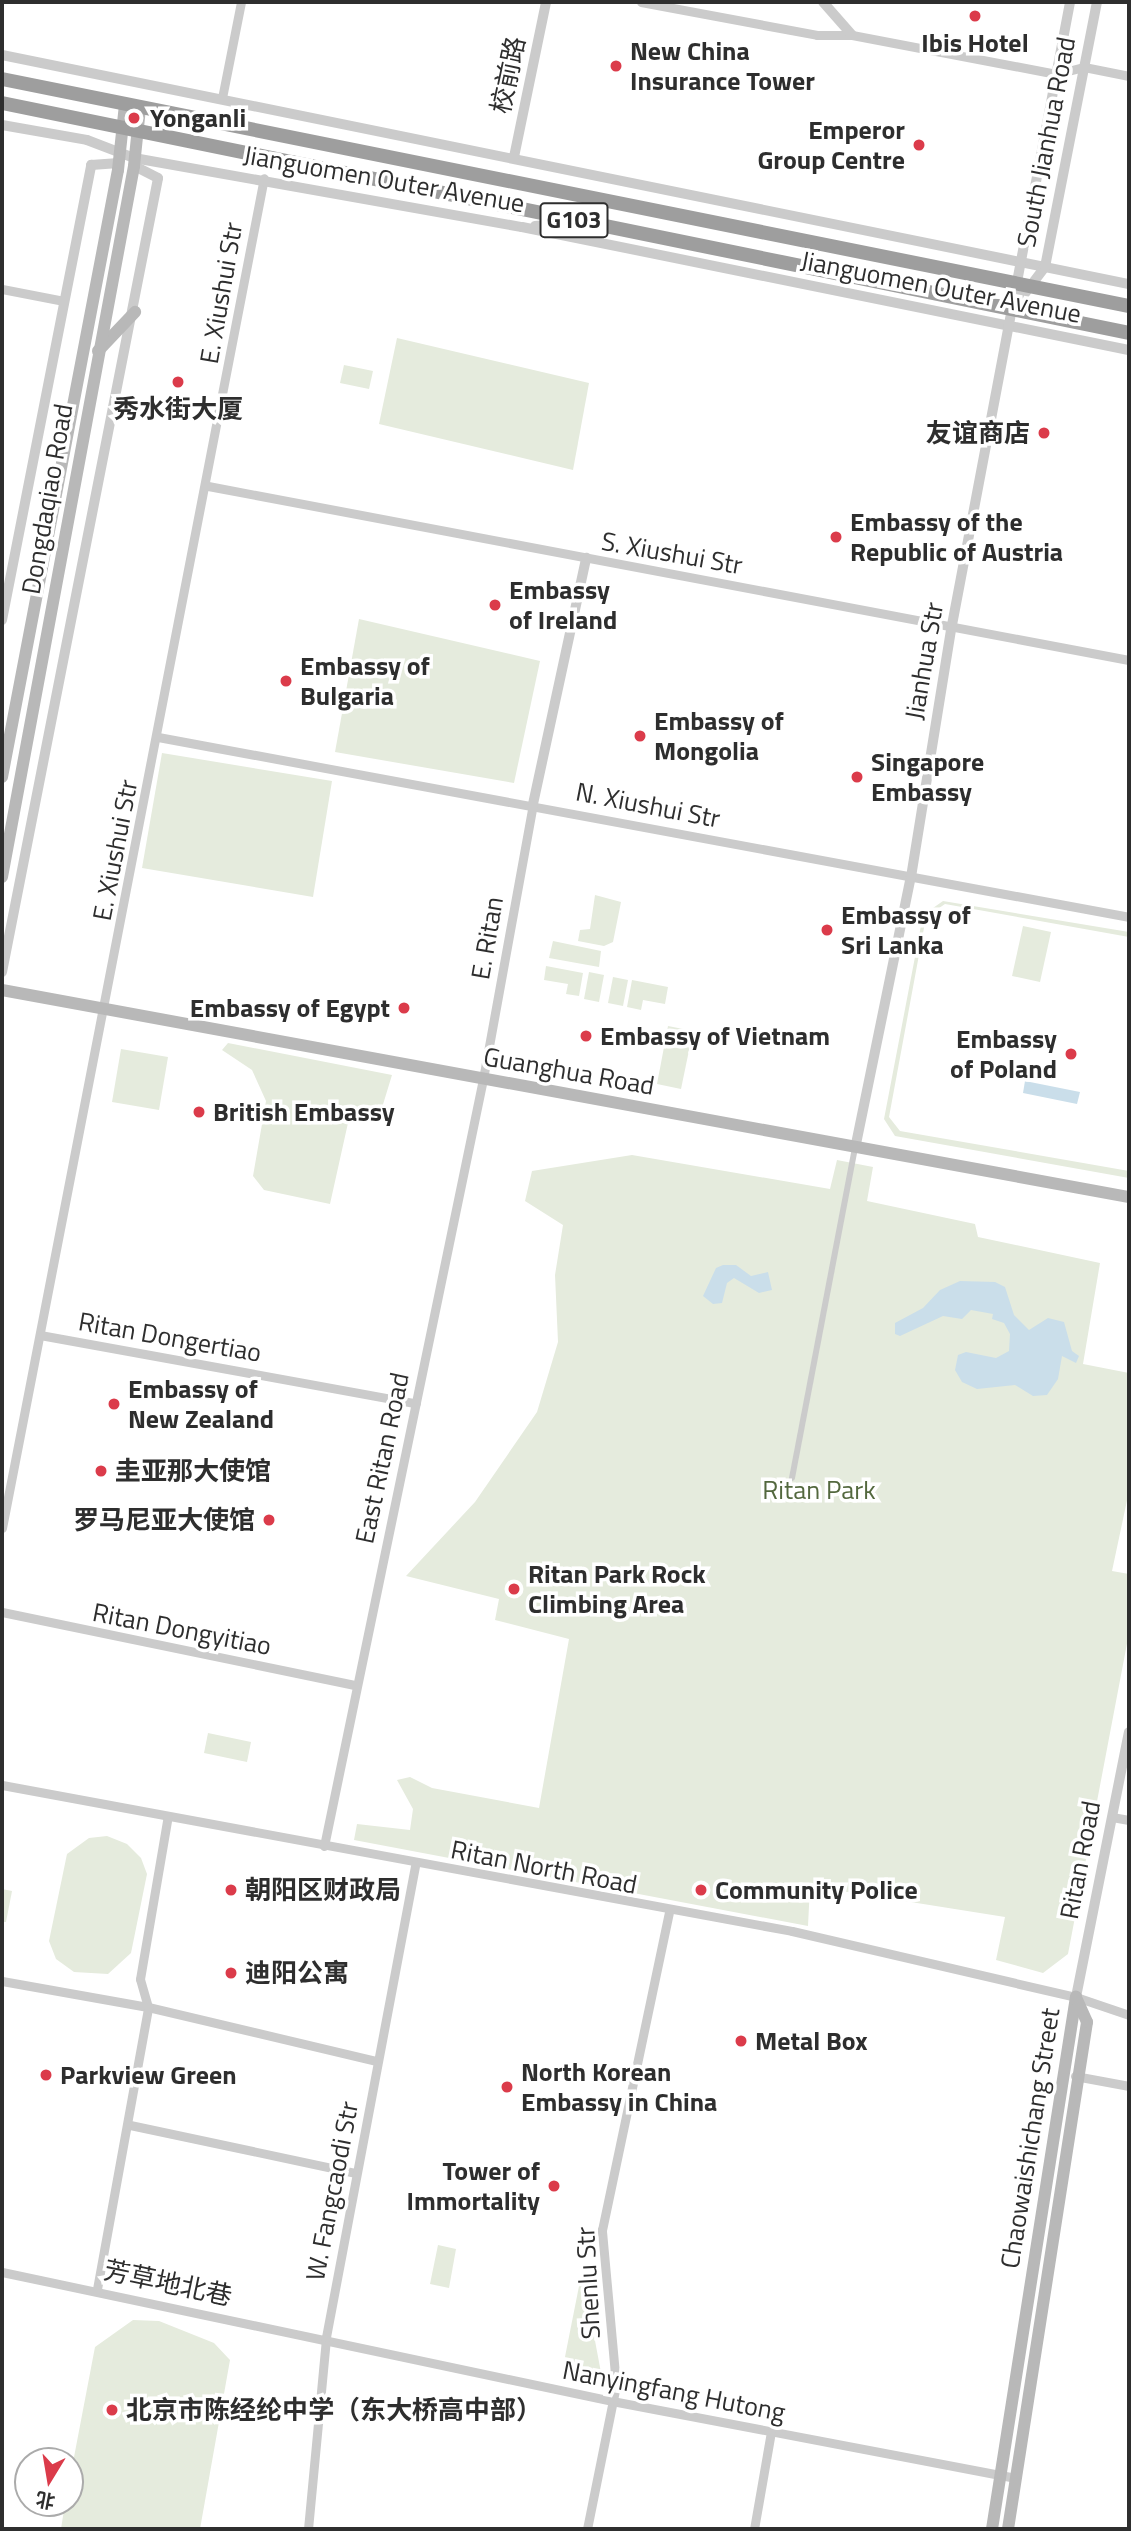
<!DOCTYPE html>
<meta charset="utf-8">
<style>
body{margin:0}
#map{position:relative;width:1131px;height:2531px;overflow:hidden;background:#fff;font-family:"Titillium Web","Noto Sans SC",sans-serif}
div>[style]{position:absolute}
.green>*{inset:0;background:#e5ebdd}
.water>*{inset:0;background:#cadeea}
.pedestrian>*{height:6px;margin:-3px;padding:0 3px;transform-origin:3px;border-radius:3px;background:#cbcbcb}
.minor>*{height:9px;margin:-4.5px;padding:0 4.5px;transform-origin:4.5px;border-radius:4.5px;background:#cbcbcb}
.tertiary>*{height:10px;margin:-5px;padding:0 5px;transform-origin:5px;border-radius:5px;background:#cbcbcb}
.secondary>*{height:12px;margin:-6px;padding:0 6px;transform-origin:6px;border-radius:6px;background:#b8b8b8}
.trunk>*{height:14px;margin:-7px;padding:0 7px;transform-origin:7px;border-radius:7px;background:#9e9e9e}
.dots>*{width:19px;height:19px;translate:-50% -50%;box-sizing:border-box;border:4px solid #fff;border-radius:50%}
span{translate:-50% -50%;white-space:nowrap;text-align:center;line-height:1.15;-webkit-text-stroke:7px #fff;paint-order:stroke}
.shield-label span{padding:2px 5px;background:#fff;border:2px solid;border-radius:5px;-webkit-text-stroke-width:0}
.shield-label{font-size:24px;color:#2e2e2e;font-weight:700}
.poi-label{font-size:26px;color:#2e2e2e;font-weight:700}
.left{translate:0 -50%;text-align:left}
.right{translate:-100% -50%;text-align:right}
.street-label{font-size:26px;color:#2e2e2e}
.park-label{font-size:26px;color:#53683e}
.frame{position:absolute;inset:0;border:4px solid #2e2e2e;pointer-events:none}
.north{position:absolute;left:14px;top:2447px;width:70px;height:70px;box-sizing:border-box;background:#fff;border:2px solid #ababab;border-radius:50%;rotate:191deg;font-size:19px;font-weight:700;line-height:28px;text-align:center;color:#2e2e2e}
.north::after{content:'';display:block;margin:auto;width:24px;height:32px;background:#db3b4a;clip-path:polygon(50% 0,100% 100%,50% 72%,0 100%)}
</style>
<div id="map">
<div class="green">
<i style="clip-path:polygon(397px 338px,589px 383px,573px 470px,379px 424px)"></i>
<i style="clip-path:polygon(344px 365px,373px 371px,369px 389px,340px 383px)"></i>
<i style="clip-path:polygon(359px 619px,540px 661px,514px 783px,335px 752px)"></i>
<i style="clip-path:polygon(162px 753px,332px 781px,313px 897px,142px 868px)"></i>
<i style="clip-path:polygon(595px 895px,621px 902px,613px 942px,604px 946px,578px 941px,580px 930px,590px 929px)"></i>
<i style="clip-path:polygon(943px 901px,1129px 932px,1129px 937px,945px 904px,926px 917px,889px 1117px,900px 1131px,1129px 1171px,1129px 1178px,895px 1136px,884px 1119px,923px 915px)"></i>
<i style="clip-path:polygon(1023px 926px,1051px 932px,1040px 982px,1012px 976px)"></i>
<i style="clip-path:polygon(553px 941px,601px 951px,599px 967px,549px 958px)"></i>
<i style="clip-path:polygon(546px 966px,583px 973px,579px 996px,566px 994px,568px 984px,544px 980px)"></i>
<i style="clip-path:polygon(589px 972px,604px 975px,599px 1002px,584px 999px)"></i>
<i style="clip-path:polygon(613px 977px,628px 980px,623px 1006px,608px 1003px)"></i>
<i style="clip-path:polygon(632px 980px,668px 987px,665px 1004px,643px 1000px,641px 1010px,627px 1007px)"></i>
<i style="clip-path:polygon(668px 1026px,693px 1031px,681px 1089px,657px 1084px)"></i>
<i style="clip-path:polygon(228px 1043px,392px 1075px,381px 1111px,348px 1123px,330px 1204px,264px 1190px,253px 1176px,266px 1101px,252px 1070px,222px 1050px)"></i>
<i style="clip-path:polygon(121px 1049px,168px 1057px,159px 1110px,112px 1102px)"></i>
<i style="clip-path:polygon(632px 1155px,830px 1189px,837px 1160px,873px 1167px,867px 1201px,975px 1224px,978px 1237px,1100px 1263px,1083px 1364px,1129px 1373px,1129px 1491px,1112px 1571px,1129px 1574px,1129px 1633px,1068px 1954px,1043px 1973px,996px 1960px,1005px 1917px,810px 1886px,808px 1926px,354px 1840px,357px 1824px,410px 1830px,413px 1809px,397px 1780px,410px 1777px,432px 1788px,539px 1808px,569px 1639px,495px 1620px,499px 1599px,406px 1576px,475px 1502px,537px 1412px,558px 1342px,555px 1275px,563px 1225px,525px 1201px,532px 1171px)"></i>
<i style="clip-path:polygon(208px 1733px,251px 1742px,247px 1762px,204px 1753px)"></i>
<i style="clip-path:polygon(107px 1836px,127px 1844px,141px 1858px,147px 1874px,131px 1953px,108px 1974px,74px 1972px,56px 1959px,49px 1941px,67px 1854px,89px 1838px)"></i>
<i style="clip-path:polygon(2px 1889px,12px 1891px,6px 1922px,2px 1922px)"></i>
<i style="clip-path:polygon(438px 2245px,456px 2249px,449px 2288px,430px 2284px)"></i>
<i style="clip-path:polygon(582px 2271px,602px 2378px,592px 2384px,561px 2377px)"></i>
<i style="clip-path:polygon(133px 2320px,159px 2321px,214px 2343px,230px 2360px,200px 2529px,61px 2529px,65px 2503px,70px 2503px,70px 2478px,95px 2347px)"></i>
</div>
<div class="water">
<i style="clip-path:polygon(1025px 1081px,1080px 1092px,1077px 1104px,1023px 1093px)"></i>
<i style="clip-path:polygon(723px 1265px,736px 1265px,751px 1276px,768px 1272px,772px 1290px,759px 1293px,734px 1278px,727px 1283px,722px 1303px,713px 1304px,703px 1296px,716px 1268px)"></i>
<i style="clip-path:polygon(960px 1281px,995px 1282px,1005px 1287px,1014px 1315px,1029px 1330px,1048px 1318px,1064px 1322px,1072px 1351px,1079px 1356px,1076px 1363px,1062px 1356px,1058px 1379px,1047px 1395px,1033px 1396px,1015px 1385px,977px 1389px,962px 1382px,955px 1370px,958px 1355px,966px 1352px,996px 1358px,1009px 1351px,1010px 1334px,1004px 1323px,992px 1319px,993px 1314px,971px 1310px,962px 1319px,943px 1316px,900px 1336px,895px 1334px,895px 1323px,923px 1308px,940px 1290px)"></i>
</div>
<div class="pedestrian">
<i style="left:792px;top:1478px;width:337px;rotate:-79.2deg"></i>
</div>
<div class="minor">
<i style="left:641px;top:2px;width:179px;rotate:10.6deg"></i>
<i style="left:817px;top:35px;width:35px"></i>
<i style="left:852px;top:35px;width:208px;rotate:10.8deg"></i>
<i style="left:1056px;top:74px;width:29px;rotate:-14deg"></i>
<i style="left:1084px;top:67px;width:46px;rotate:11.3deg"></i>
<i style="left:222px;top:98px;width:98px;rotate:-78.8deg"></i>
<i style="left:2px;top:289px;width:63px;rotate:11deg"></i>
<i style="left:208px;top:486px;width:937px;rotate:10.7deg"></i>
<i style="left:158px;top:737px;width:988px;rotate:10.5deg"></i>
<i style="left:40px;top:1335px;width:382px;rotate:10.3deg"></i>
<i style="left:2px;top:1528px;width:1375px;rotate:-79.02deg"></i>
<i style="left:2px;top:1612px;width:360px;rotate:11.7deg"></i>
<i style="left:2px;top:1785px;width:803px;rotate:10.47deg"></i>
<i style="left:792px;top:1931px;width:292px;rotate:13.1deg"></i>
<i style="left:1076px;top:1997px;width:56px;rotate:18.8deg"></i>
<i style="left:1112px;top:1817px;width:17px;rotate:10deg"></i>
<i style="left:324px;top:1846px;width:783px;rotate:-78.29deg"></i>
<i style="left:483px;top:1079px;width:280px;rotate:-79.7deg"></i>
<i style="left:2px;top:1981px;width:148px;rotate:10.1deg"></i>
<i style="left:148px;top:2007px;width:235px;rotate:13.3deg"></i>
<i style="left:1075px;top:2076px;width:55px;rotate:10.5deg"></i>
<i style="left:130px;top:2125px;width:231px;rotate:12deg"></i>
<i style="left:2px;top:2272px;width:623px;rotate:11.94deg"></i>
<i style="left:612px;top:2401px;width:411px;rotate:10.8deg"></i>
<i style="left:97px;top:2289px;width:287px;rotate:-79.7deg"></i>
<i style="left:148px;top:2007px;width:29px;rotate:-106deg"></i>
<i style="left:140px;top:1979px;width:165px;rotate:-80.3deg"></i>
<i style="left:308px;top:2529px;width:193px;rotate:-84.6deg"></i>
<i style="left:326px;top:2337px;width:481px;rotate:-79.3deg"></i>
<i style="left:587px;top:2529px;width:147px;rotate:-78.6deg"></i>
<i style="left:616px;top:2385px;width:156px;rotate:-95.2deg"></i>
<i style="left:602px;top:2230px;width:326px;rotate:-78.1deg"></i>
<i style="left:754px;top:2529px;width:98px;rotate:-80.1deg"></i>
</div>
<div class="tertiary">
<i style="left:823px;top:2px;width:44px;rotate:48.7deg"></i>
<i style="left:2px;top:55px;width:1150px;rotate:11.49deg"></i>
<i style="left:2px;top:125px;width:86px;rotate:10deg"></i>
<i style="left:87px;top:140px;width:50px;rotate:21deg"></i>
<i style="left:134px;top:158px;width:394px;rotate:10.1deg"></i>
<i style="left:522px;top:227px;width:619px;rotate:11.46deg"></i>
<i style="left:514px;top:157px;width:158px;rotate:-78.3deg"></i>
<i style="left:535px;top:226px;width:37px;rotate:-5deg"></i>
<i style="left:1013px;top:309px;width:53px;rotate:-52.7deg"></i>
<i style="left:1045px;top:267px;width:270px;rotate:-78.9deg"></i>
<i style="left:2px;top:620px;width:464px;rotate:-78.9deg"></i>
<i style="left:91px;top:165px;width:28px;rotate:-4deg"></i>
<i style="left:533px;top:804px;width:252px;rotate:-77.8deg"></i>
<i style="left:2px;top:972px;width:809px;rotate:-78.88deg"></i>
<i style="left:158px;top:178px;width:27px;rotate:-153deg"></i>
<i style="left:856px;top:1144px;width:273px;rotate:-78.4deg"></i>
<i style="left:911px;top:877px;width:255px;rotate:-80.8deg"></i>
<i style="left:952px;top:625px;width:634px;rotate:-79.27deg"></i>
<i style="left:1076px;top:1997px;width:270px;rotate:-78.7deg"></i>
</div>
<div class="secondary">
<i style="left:98px;top:351px;width:54px;rotate:-46.5deg"></i>
<i style="left:2px;top:777px;width:618px;rotate:-79.18deg"></i>
<i style="left:118px;top:170px;width:65px;rotate:-83.9deg"></i>
<i style="left:2px;top:877px;width:723px;rotate:-79.48deg"></i>
<i style="left:134px;top:166px;width:58px;rotate:-84.1deg"></i>
<i style="left:2px;top:990px;width:1146px;rotate:10.41deg"></i>
<i style="left:992px;top:2529px;width:539px;rotate:-81.03deg"></i>
<i style="left:1008px;top:2529px;width:513px;rotate:-81.14deg"></i>
<i style="left:1087px;top:2022px;width:27px;rotate:-114deg"></i>
</div>
<div class="trunk">
<i style="left:2px;top:79px;width:1150px;rotate:11.39deg"></i>
<i style="left:2px;top:103px;width:1150px;rotate:11.53deg"></i>
</div>
<div class="dots">
<i style="left:975px;top:16px;background:#db3b4a"></i>
<i style="left:616px;top:66px;background:#db3b4a"></i>
<i style="left:134px;top:118px;background:#db3b4a"></i>
<i style="left:919px;top:145px;background:#db3b4a"></i>
<i style="left:178px;top:382px;background:#db3b4a"></i>
<i style="left:1044px;top:433px;background:#db3b4a"></i>
<i style="left:836px;top:537px;background:#db3b4a"></i>
<i style="left:495px;top:605px;background:#db3b4a"></i>
<i style="left:286px;top:681px;background:#db3b4a"></i>
<i style="left:640px;top:736px;background:#db3b4a"></i>
<i style="left:857px;top:777px;background:#db3b4a"></i>
<i style="left:827px;top:930px;background:#db3b4a"></i>
<i style="left:404px;top:1008px;background:#db3b4a"></i>
<i style="left:586px;top:1036px;background:#db3b4a"></i>
<i style="left:1071px;top:1054px;background:#db3b4a"></i>
<i style="left:199px;top:1112px;background:#db3b4a"></i>
<i style="left:114px;top:1404px;background:#db3b4a"></i>
<i style="left:101px;top:1471px;background:#db3b4a"></i>
<i style="left:269px;top:1520px;background:#db3b4a"></i>
<i style="left:514px;top:1589px;background:#db3b4a"></i>
<i style="left:231px;top:1890px;background:#db3b4a"></i>
<i style="left:701px;top:1890px;background:#db3b4a"></i>
<i style="left:231px;top:1973px;background:#db3b4a"></i>
<i style="left:741px;top:2041px;background:#db3b4a"></i>
<i style="left:46px;top:2075px;background:#db3b4a"></i>
<i style="left:507px;top:2087px;background:#db3b4a"></i>
<i style="left:554px;top:2186px;background:#db3b4a"></i>
<i style="left:112px;top:2410px;background:#db3b4a"></i>
</div>
<div class="shield-label">
<span style="left:574px;top:220px">G103</span>
</div>
<div class="poi-label">
<span style="left:975px;top:43px">Ibis Hotel</span>
<span class="left" style="left:630px;top:66px">New China<br>Insurance Tower</span>
<span class="left" style="left:150px;top:118px">Yonganli</span>
<span class="right" style="left:905px;top:145px">Emperor<br>Group Centre</span>
<span style="left:178px;top:409px">秀水街大厦</span>
<span class="right" style="left:1030px;top:433px">友谊商店</span>
<span class="left" style="left:850px;top:537px">Embassy of the<br>Republic of Austria</span>
<span class="left" style="left:509px;top:605px">Embassy<br>of Ireland</span>
<span class="left" style="left:300px;top:681px">Embassy of<br>Bulgaria</span>
<span class="left" style="left:654px;top:736px">Embassy of<br>Mongolia</span>
<span class="left" style="left:871px;top:777px">Singapore<br>Embassy</span>
<span class="left" style="left:841px;top:930px">Embassy of<br>Sri Lanka</span>
<span class="right" style="left:390px;top:1008px">Embassy of Egypt</span>
<span class="left" style="left:600px;top:1036px">Embassy of Vietnam</span>
<span class="right" style="left:1057px;top:1054px">Embassy<br>of Poland</span>
<span class="left" style="left:213px;top:1112px">British Embassy</span>
<span class="left" style="left:128px;top:1404px">Embassy of<br>New Zealand</span>
<span class="left" style="left:115px;top:1471px">圭亚那大使馆</span>
<span class="right" style="left:255px;top:1520px">罗马尼亚大使馆</span>
<span class="left" style="left:528px;top:1589px">Ritan Park Rock<br>Climbing Area</span>
<span class="left" style="left:245px;top:1890px">朝阳区财政局</span>
<span class="left" style="left:715px;top:1890px">Community Police</span>
<span class="left" style="left:245px;top:1973px">迪阳公寓</span>
<span class="left" style="left:755px;top:2041px">Metal Box</span>
<span class="left" style="left:521px;top:2087px">North Korean<br>Embassy in China</span>
<span class="left" style="left:60px;top:2075px">Parkview Green</span>
<span class="right" style="left:540px;top:2186px">Tower of<br>Immortality</span>
<span class="left" style="left:126px;top:2410px">北京市陈经纶中学（东大桥高中部）</span>
</div>
<div class="street-label">
<span style="left:508px;top:75px;rotate:-78deg">校前路</span>
<span style="left:1046px;top:142px;rotate:-79deg">South Jianhua Road</span>
<span style="left:384px;top:179px;rotate:10deg">Jianguomen Outer Avenue</span>
<span style="left:941px;top:287px;rotate:11deg">Jianguomen Outer Avenue</span>
<span style="left:221px;top:293px;rotate:-80deg">E. Xiushui Str</span>
<span style="left:47px;top:499px;rotate:-80deg">Dongdaqiao Road</span>
<span style="left:672px;top:553px;rotate:10deg">S. Xiushui Str</span>
<span style="left:924px;top:661px;rotate:-80deg">Jianhua Str</span>
<span style="left:648px;top:805px;rotate:11deg">N. Xiushui Str</span>
<span style="left:115px;top:850px;rotate:-79deg">E. Xiushui Str</span>
<span style="left:487px;top:938px;rotate:-80deg">E. Ritan</span>
<span style="left:569px;top:1071px;rotate:10deg">Guanghua Road</span>
<span style="left:170px;top:1337px;rotate:10deg">Ritan Dongertiao</span>
<span style="left:382px;top:1458px;rotate:-78deg">East Ritan Road</span>
<span style="left:182px;top:1629px;rotate:11deg">Ritan Dongyitiao</span>
<span style="left:1080px;top:1860px;rotate:-79deg">Ritan Road</span>
<span style="left:544px;top:1867px;rotate:11deg">Ritan North Road</span>
<span style="left:1030px;top:2138px;rotate:-81deg">Chaowaishichang Street</span>
<span style="left:332px;top:2191px;rotate:-79deg">W. Fangcaodi Str</span>
<span style="left:168px;top:2283px;rotate:12deg">芳草地北巷</span>
<span style="left:588px;top:2283px;rotate:-93deg">Shenlu Str</span>
<span style="left:674px;top:2391px;rotate:11deg">Nanyingfang Hutong</span>
</div>
<div class="park-label">
<span style="left:819px;top:1490px">Ritan Park</span>
</div>
<div class="frame"></div>
<div class="north">北</div>
</div>
